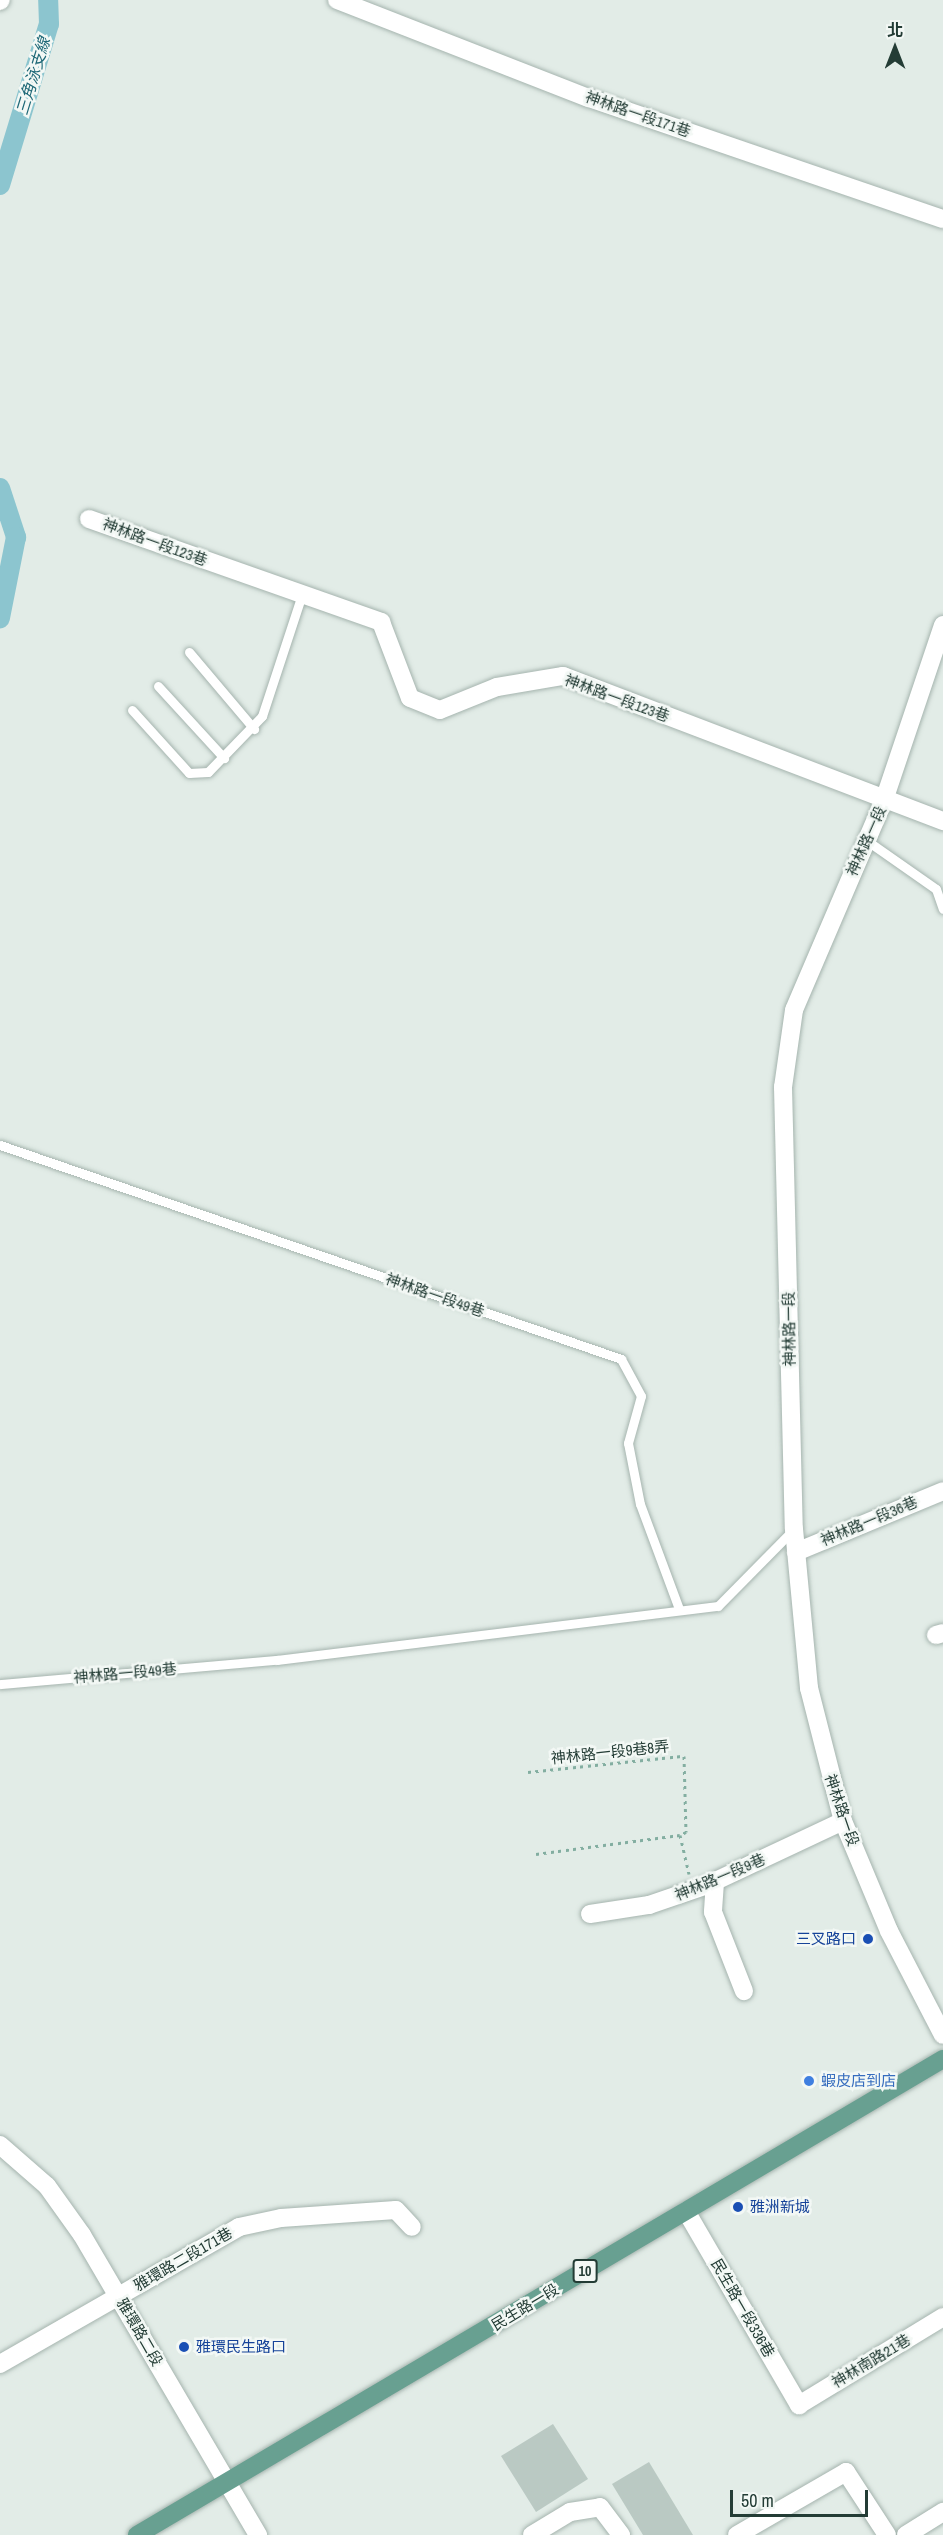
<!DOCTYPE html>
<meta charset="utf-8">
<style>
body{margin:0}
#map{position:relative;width:943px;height:2535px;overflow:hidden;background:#e2ece7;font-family:"Archivo Narrow","Noto Sans TC",sans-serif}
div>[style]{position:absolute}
.canal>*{height:20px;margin:-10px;padding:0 10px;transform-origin:10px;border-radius:10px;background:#8cc5cf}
.building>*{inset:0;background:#bac9c3}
.path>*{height:3px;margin-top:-1.5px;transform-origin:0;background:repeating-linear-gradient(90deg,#83aea1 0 3px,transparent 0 7.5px)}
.roads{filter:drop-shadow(0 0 2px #a5b4ae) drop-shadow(0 0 2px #a5b4ae)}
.service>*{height:9px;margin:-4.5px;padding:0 4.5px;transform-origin:4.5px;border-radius:4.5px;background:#fff}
.minor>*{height:18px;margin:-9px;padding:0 9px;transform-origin:9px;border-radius:9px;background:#fff}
.tertiary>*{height:18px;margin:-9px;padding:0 9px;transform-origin:9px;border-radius:9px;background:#fff}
.primary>*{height:18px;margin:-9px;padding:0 9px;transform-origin:9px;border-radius:9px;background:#68a091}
.dots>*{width:16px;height:16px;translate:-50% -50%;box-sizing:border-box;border:3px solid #f3f8f5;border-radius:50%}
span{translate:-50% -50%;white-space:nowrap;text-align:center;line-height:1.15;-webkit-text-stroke:5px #f3f8f5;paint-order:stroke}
.shield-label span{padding:2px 4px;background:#f3f8f5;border:2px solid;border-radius:4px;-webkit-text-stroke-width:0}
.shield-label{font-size:14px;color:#233c35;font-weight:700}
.street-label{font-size:15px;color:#233c35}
.transit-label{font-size:15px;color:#164399}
.right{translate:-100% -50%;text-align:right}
.left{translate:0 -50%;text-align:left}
.shop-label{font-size:15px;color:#366cbe}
.water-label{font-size:16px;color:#1e6877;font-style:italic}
.north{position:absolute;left:865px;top:18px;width:60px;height:60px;-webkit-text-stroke:4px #f3f8f5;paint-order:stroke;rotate:0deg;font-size:16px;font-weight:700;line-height:24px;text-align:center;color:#233c35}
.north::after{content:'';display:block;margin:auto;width:21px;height:27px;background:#233c35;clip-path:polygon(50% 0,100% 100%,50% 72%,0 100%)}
.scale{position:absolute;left:730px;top:2490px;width:138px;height:27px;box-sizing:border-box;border:3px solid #233c35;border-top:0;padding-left:8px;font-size:18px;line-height:21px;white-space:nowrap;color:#233c35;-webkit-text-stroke:4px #f3f8f5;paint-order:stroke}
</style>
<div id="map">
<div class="canal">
<i style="left:0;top:185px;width:168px;rotate:-73.1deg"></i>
<i style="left:49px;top:24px;width:24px;rotate:-92deg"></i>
<i style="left:0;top:488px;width:52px;rotate:71.9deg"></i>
<i style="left:16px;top:537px;width:83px;rotate:101.2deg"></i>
</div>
<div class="building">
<i style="clip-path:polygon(553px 2424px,588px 2479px,536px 2512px,501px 2456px)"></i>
<i style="clip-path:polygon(649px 2462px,693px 2535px,643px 2535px,612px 2484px)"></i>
</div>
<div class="path">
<i style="left:528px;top:1772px;width:157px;rotate:-5.9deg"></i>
<i style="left:684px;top:1756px;width:76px;rotate:88.5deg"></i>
<i style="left:686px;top:1832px;width:7px;rotate:153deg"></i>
<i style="left:536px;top:1854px;width:145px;rotate:-7.5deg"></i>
<i style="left:680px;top:1835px;width:40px;rotate:77deg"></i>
</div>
<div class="roads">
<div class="service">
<i style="left:189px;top:652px;width:101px;rotate:49.8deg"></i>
<i style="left:158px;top:686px;width:98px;rotate:47.5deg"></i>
<i style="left:132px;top:710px;width:85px;rotate:47.9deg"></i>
<i style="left:189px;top:773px;width:19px;rotate:-3deg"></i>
<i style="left:208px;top:772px;width:78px;rotate:-46deg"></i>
<i style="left:262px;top:716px;width:128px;rotate:-71.8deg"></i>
<i style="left:866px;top:840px;width:85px;rotate:35deg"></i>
<i style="left:936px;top:889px;width:21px;rotate:71deg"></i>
<i style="left:0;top:1145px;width:657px;rotate:19.01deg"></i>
<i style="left:621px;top:1359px;width:42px;rotate:61.6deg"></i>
<i style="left:641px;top:1396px;width:49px;rotate:105.5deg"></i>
<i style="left:628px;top:1443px;width:62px;rotate:78.9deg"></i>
<i style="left:640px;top:1504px;width:112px;rotate:69.6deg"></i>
<i style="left:0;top:1684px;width:278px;rotate:-5deg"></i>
<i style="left:277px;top:1660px;width:444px;rotate:-7deg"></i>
<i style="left:718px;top:1606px;width:108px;rotate:-45.4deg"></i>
</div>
<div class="minor">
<i style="left:337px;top:0;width:270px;rotate:21.3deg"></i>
<i style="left:589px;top:98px;width:374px;rotate:18.9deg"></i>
<i style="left:0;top:1px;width:1px;rotate:-45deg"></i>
<i style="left:89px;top:519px;width:310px;rotate:19.4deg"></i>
<i style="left:381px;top:622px;width:81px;rotate:69.1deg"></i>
<i style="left:410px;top:698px;width:32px;rotate:22deg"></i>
<i style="left:440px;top:710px;width:61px;rotate:-22deg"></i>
<i style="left:497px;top:687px;width:67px;rotate:-9.5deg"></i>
<i style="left:563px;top:676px;width:407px;rotate:20.9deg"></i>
<i style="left:796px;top:1552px;width:159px;rotate:-22.5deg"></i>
<i style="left:936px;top:1635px;width:7px;rotate:-16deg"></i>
<i style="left:715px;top:1882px;width:30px;rotate:94deg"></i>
<i style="left:713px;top:1912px;width:85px;rotate:68.6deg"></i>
<i style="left:590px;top:1914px;width:60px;rotate:-8.7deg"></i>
<i style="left:649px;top:1905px;width:61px;rotate:-19deg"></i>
<i style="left:707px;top:1885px;width:150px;rotate:-25.2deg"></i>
<i style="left:686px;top:2211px;width:225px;rotate:59.8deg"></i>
<i style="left:799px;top:2405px;width:169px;rotate:-31.4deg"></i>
<i style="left:0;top:2364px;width:275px;rotate:-29.8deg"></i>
<i style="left:239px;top:2227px;width:43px;rotate:-12.1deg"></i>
<i style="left:281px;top:2218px;width:115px;rotate:-4deg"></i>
<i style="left:396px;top:2210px;width:23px;rotate:47deg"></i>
<i style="left:532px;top:2535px;width:44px;rotate:-31.2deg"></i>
<i style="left:570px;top:2512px;width:30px;rotate:-9deg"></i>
<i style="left:600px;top:2507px;width:35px;rotate:53deg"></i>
<i style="left:737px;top:2535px;width:126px;rotate:-30deg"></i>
<i style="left:846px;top:2472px;width:75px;rotate:56.9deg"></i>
<i style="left:906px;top:2535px;width:44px;rotate:-31.9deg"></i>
</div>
<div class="tertiary">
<i style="left:943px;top:625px;width:185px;rotate:108.6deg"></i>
<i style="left:884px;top:800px;width:228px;rotate:113.2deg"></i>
<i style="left:794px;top:1010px;width:78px;rotate:98.1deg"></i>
<i style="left:783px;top:1087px;width:442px;rotate:88.6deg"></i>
<i style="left:794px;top:1529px;width:160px;rotate:84.6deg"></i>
<i style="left:809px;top:1688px;width:137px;rotate:75.7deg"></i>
<i style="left:843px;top:1821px;width:119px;rotate:67.3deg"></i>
<i style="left:889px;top:1931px;width:117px;rotate:62.6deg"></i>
<i style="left:0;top:2145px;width:62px;rotate:41.1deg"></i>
<i style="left:47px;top:2186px;width:60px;rotate:54.5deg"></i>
<i style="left:82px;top:2235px;width:348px;rotate:59.6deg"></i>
</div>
<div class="primary">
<i style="left:137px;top:2535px;width:936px;rotate:-30.56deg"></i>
</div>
</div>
<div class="dots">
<i style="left:868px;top:1939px;background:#1a4fb4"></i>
<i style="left:809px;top:2081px;background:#3f7fe0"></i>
<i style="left:738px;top:2207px;background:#1a4fb4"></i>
<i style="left:184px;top:2347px;background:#1a4fb4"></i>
</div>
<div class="shield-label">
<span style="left:585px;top:2271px">10</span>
</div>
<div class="street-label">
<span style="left:638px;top:114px;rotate:19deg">神林路一段171巷</span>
<span style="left:155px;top:542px;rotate:20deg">神林路一段123巷</span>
<span style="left:617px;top:698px;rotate:20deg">神林路一段123巷</span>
<span style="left:866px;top:841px;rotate:-66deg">神林路一段</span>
<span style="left:435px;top:1295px;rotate:19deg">神林路一段49巷</span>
<span style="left:789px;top:1329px;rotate:-91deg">神林路一段</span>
<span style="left:869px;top:1521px;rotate:-23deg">神林路一段36巷</span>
<span style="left:125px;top:1673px;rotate:-5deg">神林路一段49巷</span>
<span style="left:610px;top:1752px;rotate:-6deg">神林路一段9巷8弄</span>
<span style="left:842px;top:1810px;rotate:71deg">神林路一段</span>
<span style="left:720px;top:1877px;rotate:-23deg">神林路一段9巷</span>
<span style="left:183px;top:2259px;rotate:-30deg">雅環路二段171巷</span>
<span style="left:525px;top:2307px;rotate:-31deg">民生路一段</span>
<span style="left:743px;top:2308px;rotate:60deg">民生路一段336巷</span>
<span style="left:140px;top:2332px;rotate:60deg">雅環路二段</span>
<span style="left:871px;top:2361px;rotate:-31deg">神林南路21巷</span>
</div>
<div class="transit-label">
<span class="right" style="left:856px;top:1939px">三叉路口</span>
<span class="left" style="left:750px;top:2207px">雅洲新城</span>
<span class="left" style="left:196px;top:2347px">雅環民生路口</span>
</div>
<div class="shop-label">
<span class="left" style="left:821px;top:2081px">蝦皮店到店</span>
</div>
<div class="water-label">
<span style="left:33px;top:76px;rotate:-73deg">三角泳支線</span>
</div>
<div class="north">北</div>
<div class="scale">50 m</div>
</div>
